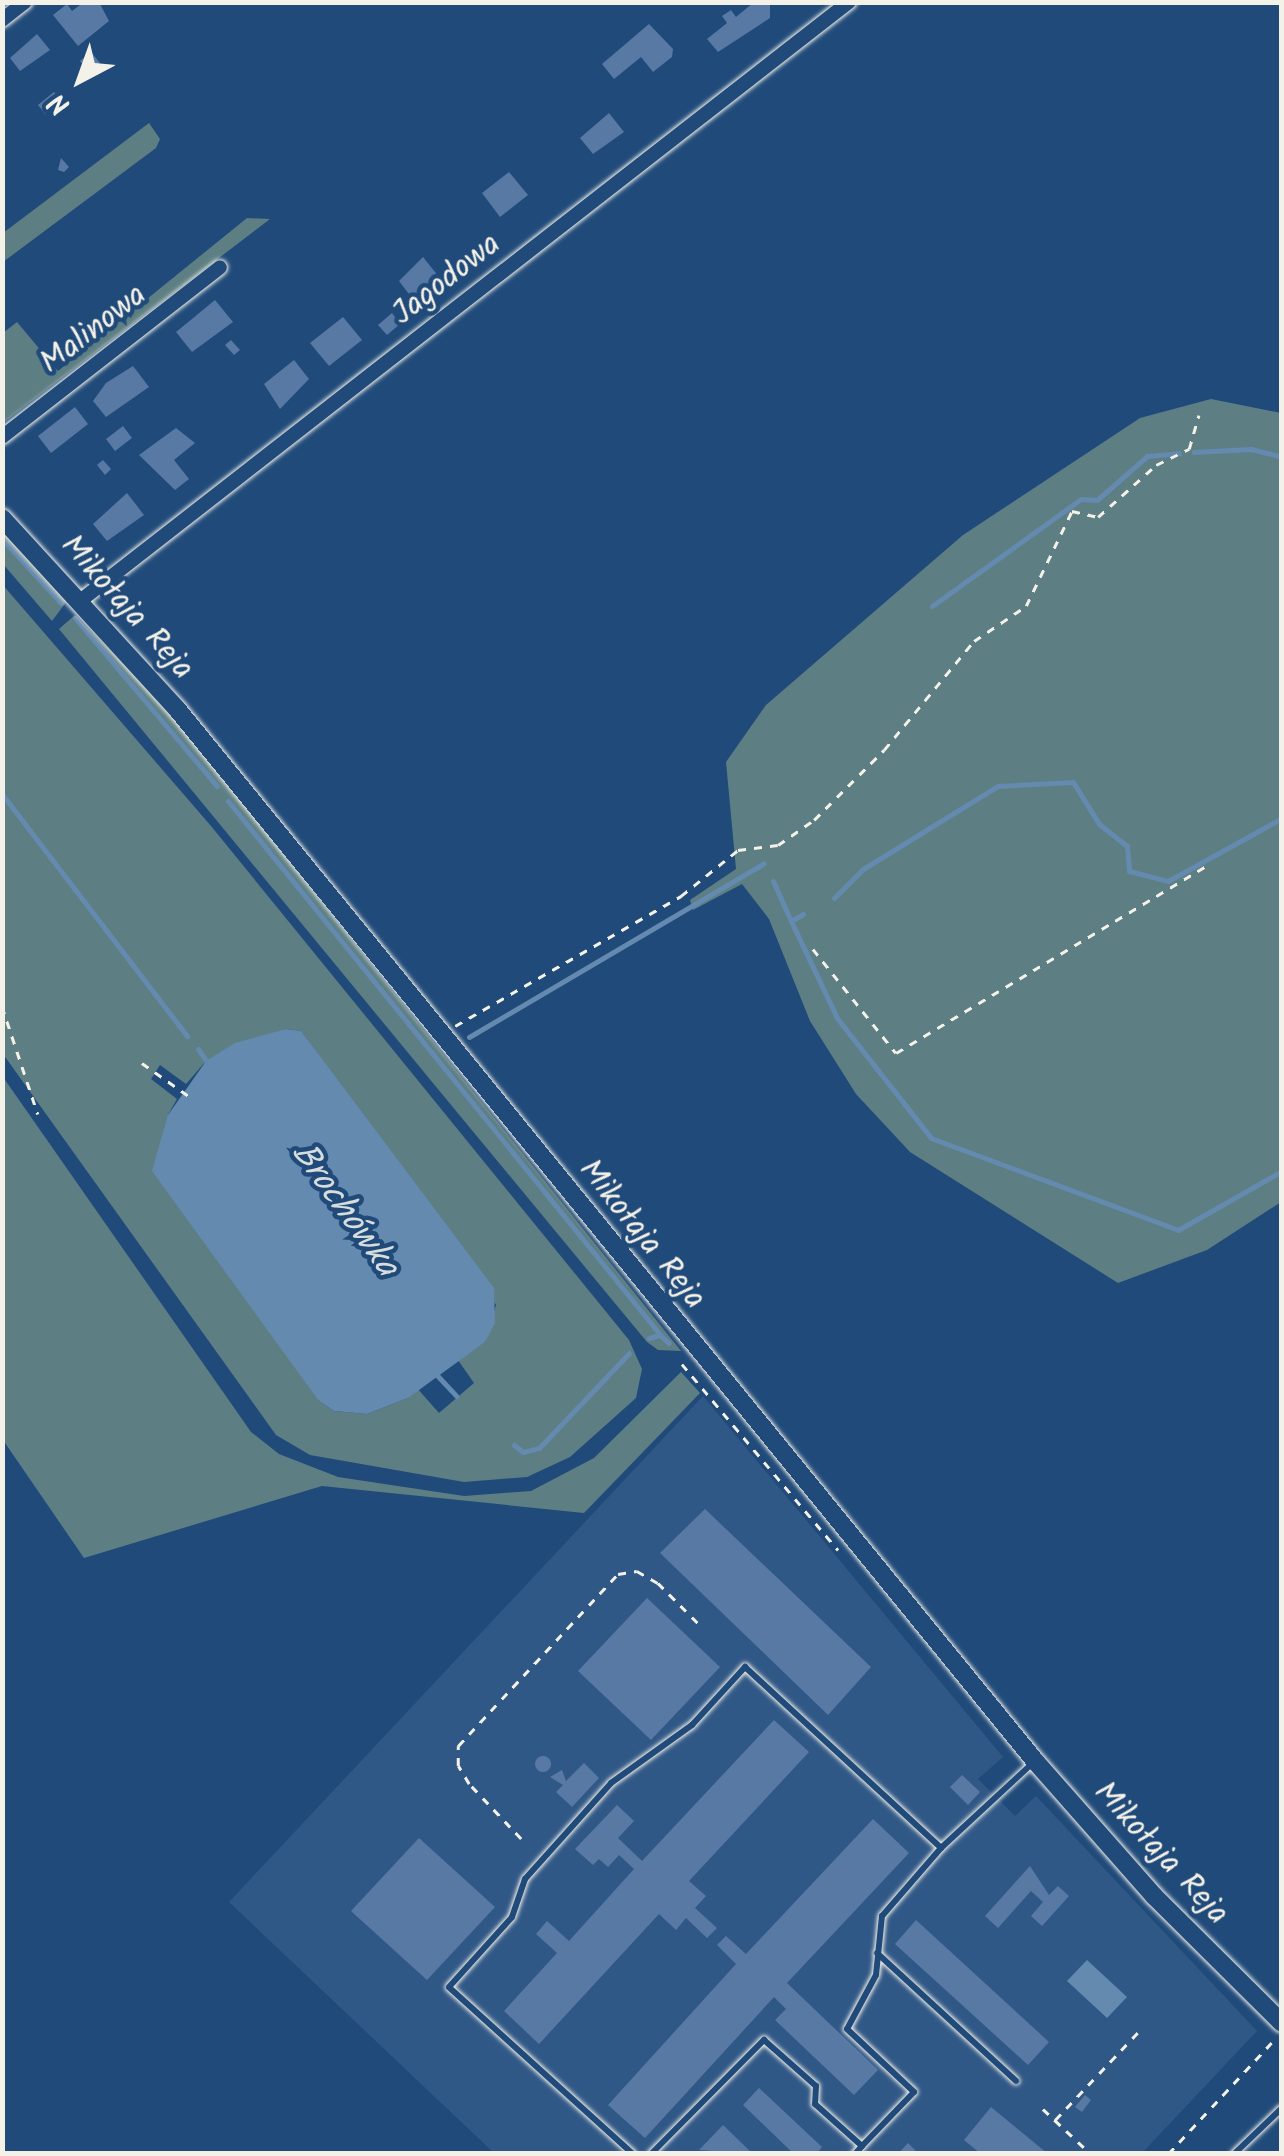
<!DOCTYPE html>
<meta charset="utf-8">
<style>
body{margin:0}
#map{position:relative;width:1284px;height:2156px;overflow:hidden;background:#1f4a7a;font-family:Kalam,sans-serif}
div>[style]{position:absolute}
.built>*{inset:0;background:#305887}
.green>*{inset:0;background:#5d7f84}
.water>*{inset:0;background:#648aaf}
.stream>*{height:5px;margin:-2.5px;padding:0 2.5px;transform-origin:2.5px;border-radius:2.5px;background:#648aaf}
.building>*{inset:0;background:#5979a5}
.round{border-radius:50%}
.path>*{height:2.5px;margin-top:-1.25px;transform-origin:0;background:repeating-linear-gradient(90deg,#f4f1e8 0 8px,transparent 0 16px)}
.roads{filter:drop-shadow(0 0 2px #f4f1e8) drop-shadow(0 0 2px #f4f1e8)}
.service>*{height:6px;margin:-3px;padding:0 3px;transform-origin:3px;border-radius:3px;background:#1f4a7a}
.minor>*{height:14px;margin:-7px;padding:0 7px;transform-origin:7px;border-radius:7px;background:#1f4a7a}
.tertiary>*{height:18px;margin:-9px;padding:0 9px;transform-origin:9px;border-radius:9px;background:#1f4a7a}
span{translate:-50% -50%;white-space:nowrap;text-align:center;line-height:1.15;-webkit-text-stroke:9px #1f4a7a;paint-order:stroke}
.street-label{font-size:32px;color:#f4f1e8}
.water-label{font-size:35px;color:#d7dcdd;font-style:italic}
.frame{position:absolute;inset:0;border:5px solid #f4f1e8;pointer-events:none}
.north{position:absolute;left:30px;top:30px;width:100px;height:100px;-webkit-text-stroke:8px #1f4a7a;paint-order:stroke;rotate:221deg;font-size:28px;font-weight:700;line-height:40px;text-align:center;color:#f4f1e8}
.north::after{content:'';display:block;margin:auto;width:35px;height:45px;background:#f4f1e8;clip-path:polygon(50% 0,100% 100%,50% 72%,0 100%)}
</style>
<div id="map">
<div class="built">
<i style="clip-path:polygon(703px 1396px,1003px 1757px,978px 1779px,1015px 1816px,1036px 1796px,1257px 2031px,1142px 2153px,494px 2153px,229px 1902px)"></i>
</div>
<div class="green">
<i style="clip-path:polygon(149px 123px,160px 139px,156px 148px,3px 262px,3px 233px)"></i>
<i style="clip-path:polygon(247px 218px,270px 219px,3px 423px,3px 333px,17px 322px,58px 371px)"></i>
<i style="clip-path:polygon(1211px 399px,1281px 413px,1281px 1202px,1207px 1250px,1118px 1283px,910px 1152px,856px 1094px,810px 1021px,769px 919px,742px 884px,693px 910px,690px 900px,736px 869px,726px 762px,766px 705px,963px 535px,1140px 418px)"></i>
<i style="clip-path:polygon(2px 531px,67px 601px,52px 621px,3px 564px)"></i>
<i style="clip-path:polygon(evenodd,2px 584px,211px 826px,629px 1340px,642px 1369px,636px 1398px,570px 1457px,527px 1477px,464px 1482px,310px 1455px,276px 1435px,3px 1054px,2px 584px,286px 1029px,301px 1031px,496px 1305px,485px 1342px,458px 1360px,474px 1383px,439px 1413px,416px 1387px,408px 1398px,367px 1414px,334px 1411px,319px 1401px,168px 1115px,177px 1099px,151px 1079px,160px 1065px,186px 1084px,206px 1061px,286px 1029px)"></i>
<i style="clip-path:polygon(75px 615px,165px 707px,681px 1351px,658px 1350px,647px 1342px,442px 1094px,59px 629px)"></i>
<i style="clip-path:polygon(3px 1077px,251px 1432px,279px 1454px,338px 1477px,464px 1496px,531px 1491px,594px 1458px,681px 1372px,700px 1393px,584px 1513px,322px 1486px,84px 1558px,3px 1440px)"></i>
</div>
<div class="water">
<i style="clip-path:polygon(286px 1029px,301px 1031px,494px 1288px,495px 1323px,485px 1342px,408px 1398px,367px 1414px,334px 1411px,319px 1401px,152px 1171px,168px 1115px,206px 1061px,235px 1043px)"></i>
<i style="clip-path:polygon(1087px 1960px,1127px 1997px,1107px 2018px,1067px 1981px)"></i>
</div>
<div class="stream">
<i style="left:1194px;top:452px;width:57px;rotate:-3deg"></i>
<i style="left:1251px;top:449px;width:32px;rotate:14deg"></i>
<i style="left:2px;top:539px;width:87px;rotate:47.3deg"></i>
<i style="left:932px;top:606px;width:183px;rotate:-35.7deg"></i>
<i style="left:1081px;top:499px;width:16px;rotate:4deg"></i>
<i style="left:1097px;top:500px;width:67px;rotate:-41.3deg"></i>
<i style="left:1147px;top:456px;width:32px;rotate:-5deg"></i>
<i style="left:75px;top:618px;width:220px;rotate:49.8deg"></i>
<i style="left:2px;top:794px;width:305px;rotate:52.6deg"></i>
<i style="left:228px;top:801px;width:690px;rotate:51deg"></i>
<i style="left:773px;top:881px;width:44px;rotate:65.8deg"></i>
<i style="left:791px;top:921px;width:14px;rotate:-30deg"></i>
<i style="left:834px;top:898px;width:41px;rotate:-45deg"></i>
<i style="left:863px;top:869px;width:158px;rotate:-31.6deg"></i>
<i style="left:998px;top:786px;width:75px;rotate:-3.1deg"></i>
<i style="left:1073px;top:782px;width:49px;rotate:58.2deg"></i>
<i style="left:1099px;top:824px;width:36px;rotate:38deg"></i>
<i style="left:1127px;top:846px;width:25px;rotate:85deg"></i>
<i style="left:1129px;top:871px;width:40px;rotate:14.4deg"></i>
<i style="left:1168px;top:881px;width:130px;rotate:-28.9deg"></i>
<i style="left:791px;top:921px;width:107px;rotate:64.6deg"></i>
<i style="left:837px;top:1018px;width:152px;rotate:51.9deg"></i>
<i style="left:931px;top:1138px;width:264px;rotate:20.4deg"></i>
<i style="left:1178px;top:1230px;width:120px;rotate:-29.6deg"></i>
<i style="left:469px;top:1037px;width:342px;rotate:-30.5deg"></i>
<i style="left:198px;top:1049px;width:19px;rotate:55deg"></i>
<i style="left:649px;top:1338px;width:11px;rotate:-15deg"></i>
<i style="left:660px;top:1335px;width:12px;rotate:42deg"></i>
<i style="left:434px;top:1372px;width:33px;rotate:47deg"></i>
<i style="left:514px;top:1445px;width:11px;rotate:38deg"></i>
<i style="left:523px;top:1452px;width:16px;rotate:-14deg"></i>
<i style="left:539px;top:1448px;width:131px;rotate:-46.5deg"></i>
</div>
<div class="building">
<i style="clip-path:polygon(84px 2px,100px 4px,109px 21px,78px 46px,53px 15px,67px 4px,72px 11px)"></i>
<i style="clip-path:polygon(753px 3px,770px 3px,770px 18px,718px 52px,707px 39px,727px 23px,722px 16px,731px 10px,736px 17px)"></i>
<i style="clip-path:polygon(649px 24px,673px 49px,672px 57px,653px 72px,641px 57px,614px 79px,602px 64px)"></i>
<i style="clip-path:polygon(37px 34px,50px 50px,20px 71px,10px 58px)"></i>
<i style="clip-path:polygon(91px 52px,100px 63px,89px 72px,80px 61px)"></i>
<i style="clip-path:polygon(54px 92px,62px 101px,45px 114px,38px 105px)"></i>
<i style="clip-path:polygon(609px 113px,624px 132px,593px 154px,580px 138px)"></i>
<i style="clip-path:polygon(61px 158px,69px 167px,64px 172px,58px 170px)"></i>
<i style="clip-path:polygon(509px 172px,528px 195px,500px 217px,482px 193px)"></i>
<i style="clip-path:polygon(423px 257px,439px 277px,412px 298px,399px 281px)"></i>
<i style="clip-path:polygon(215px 300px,233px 322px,192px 352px,176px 332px)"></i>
<i style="clip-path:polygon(392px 313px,400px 324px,387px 335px,378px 325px)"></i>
<i style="clip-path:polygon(343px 317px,362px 340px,329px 366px,310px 343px)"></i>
<i style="clip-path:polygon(231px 340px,240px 350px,234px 355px,225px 345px)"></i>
<i style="clip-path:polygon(294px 360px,309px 379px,280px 409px,264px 384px)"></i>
<i style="clip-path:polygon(133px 366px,149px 387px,106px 417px,93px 401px,106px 383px)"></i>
<i style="clip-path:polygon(75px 407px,88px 424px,51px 453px,38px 436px)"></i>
<i style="clip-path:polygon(123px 426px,132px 438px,115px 451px,106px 439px)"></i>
<i style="clip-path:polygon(176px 428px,195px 443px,174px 460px,189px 479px,175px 490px,139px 455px)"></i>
<i style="clip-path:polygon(103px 460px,111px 469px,105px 475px,97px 465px)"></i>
<i style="clip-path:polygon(127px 493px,144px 515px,107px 541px,93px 524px)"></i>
<i style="clip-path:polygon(705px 1509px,871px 1667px,828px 1715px,660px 1553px)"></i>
<i style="clip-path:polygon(647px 1598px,720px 1667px,651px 1740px,578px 1671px)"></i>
<i style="clip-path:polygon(774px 1720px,809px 1752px,689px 1881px,706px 1896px,695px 1908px,717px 1928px,707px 1938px,686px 1918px,676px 1930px,659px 1914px,539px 2044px,504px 2011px,557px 1953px,536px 1934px,547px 1921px,569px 1941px,634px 1869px,619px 1855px,608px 1867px,599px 1859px,593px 1865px,575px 1849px,617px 1805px,634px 1821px,618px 1838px,642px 1861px)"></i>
<i class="round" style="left:535px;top:1756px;width:16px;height:16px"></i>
<i style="clip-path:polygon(584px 1763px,599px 1778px,572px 1807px,556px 1792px,563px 1785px,550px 1777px,562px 1770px,566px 1781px)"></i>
<i style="clip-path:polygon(962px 1775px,980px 1792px,968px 1805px,950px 1787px)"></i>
<i style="clip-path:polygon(873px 1819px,909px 1853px,787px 1983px,878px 2070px,854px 2095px,775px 2020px,786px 2009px,774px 1997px,645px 2138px,608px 2105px,736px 1964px,717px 1945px,726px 1936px,746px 1954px)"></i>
<i style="clip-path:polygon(419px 1838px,495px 1907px,427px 1980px,351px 1911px)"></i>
<i style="clip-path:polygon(1030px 1866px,1049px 1895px,1058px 1886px,1069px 1896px,1042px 1926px,1031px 1916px,1043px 1902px,1031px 1891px,998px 1928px,985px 1916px)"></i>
<i style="clip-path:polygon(916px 1920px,1049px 2042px,1028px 2065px,895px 1944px)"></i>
<i style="clip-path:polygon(759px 2088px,822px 2147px,816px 2154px,794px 2154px,743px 2105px)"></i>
<i style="clip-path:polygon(1085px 2095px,1091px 2100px,1082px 2112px,1075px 2107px)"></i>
<i style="clip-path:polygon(991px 2107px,1048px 2154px,981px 2154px,964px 2140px)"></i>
<i style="clip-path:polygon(723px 2125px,753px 2154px,699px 2150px)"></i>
<i style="clip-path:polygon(908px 2143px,919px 2154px,898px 2154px)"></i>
</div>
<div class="path">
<i style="left:813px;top:949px;width:133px;rotate:51.4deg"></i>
<i style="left:896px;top:1053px;width:364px;rotate:-31.1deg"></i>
<i style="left:2px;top:1006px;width:114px;rotate:71.6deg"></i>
<i style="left:455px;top:1026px;width:261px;rotate:-29.9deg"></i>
<i style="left:681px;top:896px;width:73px;rotate:-38.9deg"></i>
<i style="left:738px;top:850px;width:40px;rotate:-7.1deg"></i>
<i style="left:778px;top:845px;width:44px;rotate:-34.8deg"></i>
<i style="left:814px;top:820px;width:99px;rotate:-45deg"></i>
<i style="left:884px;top:750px;width:141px;rotate:-50.5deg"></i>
<i style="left:974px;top:641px;width:63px;rotate:-33.9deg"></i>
<i style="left:1026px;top:606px;width:106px;rotate:-64.2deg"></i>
<i style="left:1072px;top:511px;width:27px;rotate:13deg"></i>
<i style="left:1098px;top:517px;width:78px;rotate:-41.9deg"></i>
<i style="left:1156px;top:465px;width:37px;rotate:-26deg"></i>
<i style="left:1189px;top:449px;width:35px;rotate:-74deg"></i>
<i style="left:142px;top:1063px;width:62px;rotate:35.2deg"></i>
<i style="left:682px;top:1364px;width:243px;rotate:50deg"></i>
<i style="left:521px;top:1839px;width:76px;rotate:-133.4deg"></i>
<i style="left:469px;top:1784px;width:21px;rotate:-121deg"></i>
<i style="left:458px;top:1766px;width:20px;rotate:-90deg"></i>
<i style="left:458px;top:1746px;width:235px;rotate:-47.1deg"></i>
<i style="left:618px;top:1574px;width:19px;rotate:-9deg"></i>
<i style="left:637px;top:1571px;width:24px;rotate:30deg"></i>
<i style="left:658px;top:1583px;width:58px;rotate:45deg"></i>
<i style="left:1043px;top:2109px;width:66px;rotate:43.2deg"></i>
<i style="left:1055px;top:2120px;width:125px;rotate:-46.6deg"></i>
<i style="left:1168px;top:2154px;width:156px;rotate:-47.1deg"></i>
</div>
<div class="roads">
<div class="service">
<i style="left:941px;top:1848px;width:127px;rotate:-42.8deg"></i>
<i style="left:877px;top:1953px;width:189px;rotate:42.6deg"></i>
<i style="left:633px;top:2154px;width:248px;rotate:-137.8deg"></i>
<i style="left:449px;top:1987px;width:94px;rotate:-48deg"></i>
<i style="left:512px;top:1917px;width:40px;rotate:-71.1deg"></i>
<i style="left:525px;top:1879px;width:129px;rotate:-48.1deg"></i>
<i style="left:611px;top:1783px;width:100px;rotate:-35.6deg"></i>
<i style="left:692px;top:1725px;width:79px;rotate:-47.6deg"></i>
<i style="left:745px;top:1667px;width:267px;rotate:42.7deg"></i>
<i style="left:941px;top:1848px;width:90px;rotate:130.9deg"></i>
<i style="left:882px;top:1916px;width:59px;rotate:95.8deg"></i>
<i style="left:876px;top:1975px;width:61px;rotate:118.2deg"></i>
<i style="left:847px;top:2029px;width:92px;rotate:43.2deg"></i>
<i style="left:914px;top:2092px;width:75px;rotate:133.9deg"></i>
<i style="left:651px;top:2154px;width:161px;rotate:-45.3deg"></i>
<i style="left:764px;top:2040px;width:69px;rotate:41.5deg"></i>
<i style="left:816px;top:2086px;width:18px;rotate:93deg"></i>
<i style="left:815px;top:2104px;width:63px;rotate:41.8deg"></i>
<i style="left:862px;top:2146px;width:11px;rotate:131deg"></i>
<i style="left:1234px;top:2154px;width:66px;rotate:-43.8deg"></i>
</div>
<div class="minor">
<i style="left:2px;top:20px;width:29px;rotate:-38deg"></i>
<i style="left:2px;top:437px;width:276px;rotate:-37.9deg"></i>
<i style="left:80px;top:601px;width:975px;rotate:-37.92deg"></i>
</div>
<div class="tertiary">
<i style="left:2px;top:518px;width:259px;rotate:47.5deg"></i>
<i style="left:177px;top:709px;width:1358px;rotate:50.8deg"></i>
<i style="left:1035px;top:1761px;width:180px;rotate:48.6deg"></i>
<i style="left:1154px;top:1896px;width:180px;rotate:44.8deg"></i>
</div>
</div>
<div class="street-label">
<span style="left:447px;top:280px;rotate:-38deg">Jagodowa</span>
<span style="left:94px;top:330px;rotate:-38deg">Malinowa</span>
<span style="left:126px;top:608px;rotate:48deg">Mikołaja Reja</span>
<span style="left:641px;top:1235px;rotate:51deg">Mikołaja Reja</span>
<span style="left:1160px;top:1854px;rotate:47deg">Mikołaja Reja</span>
</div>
<div class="water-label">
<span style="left:344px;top:1210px;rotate:54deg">Brochówka</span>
</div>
<div class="frame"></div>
<div class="north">N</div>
</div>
